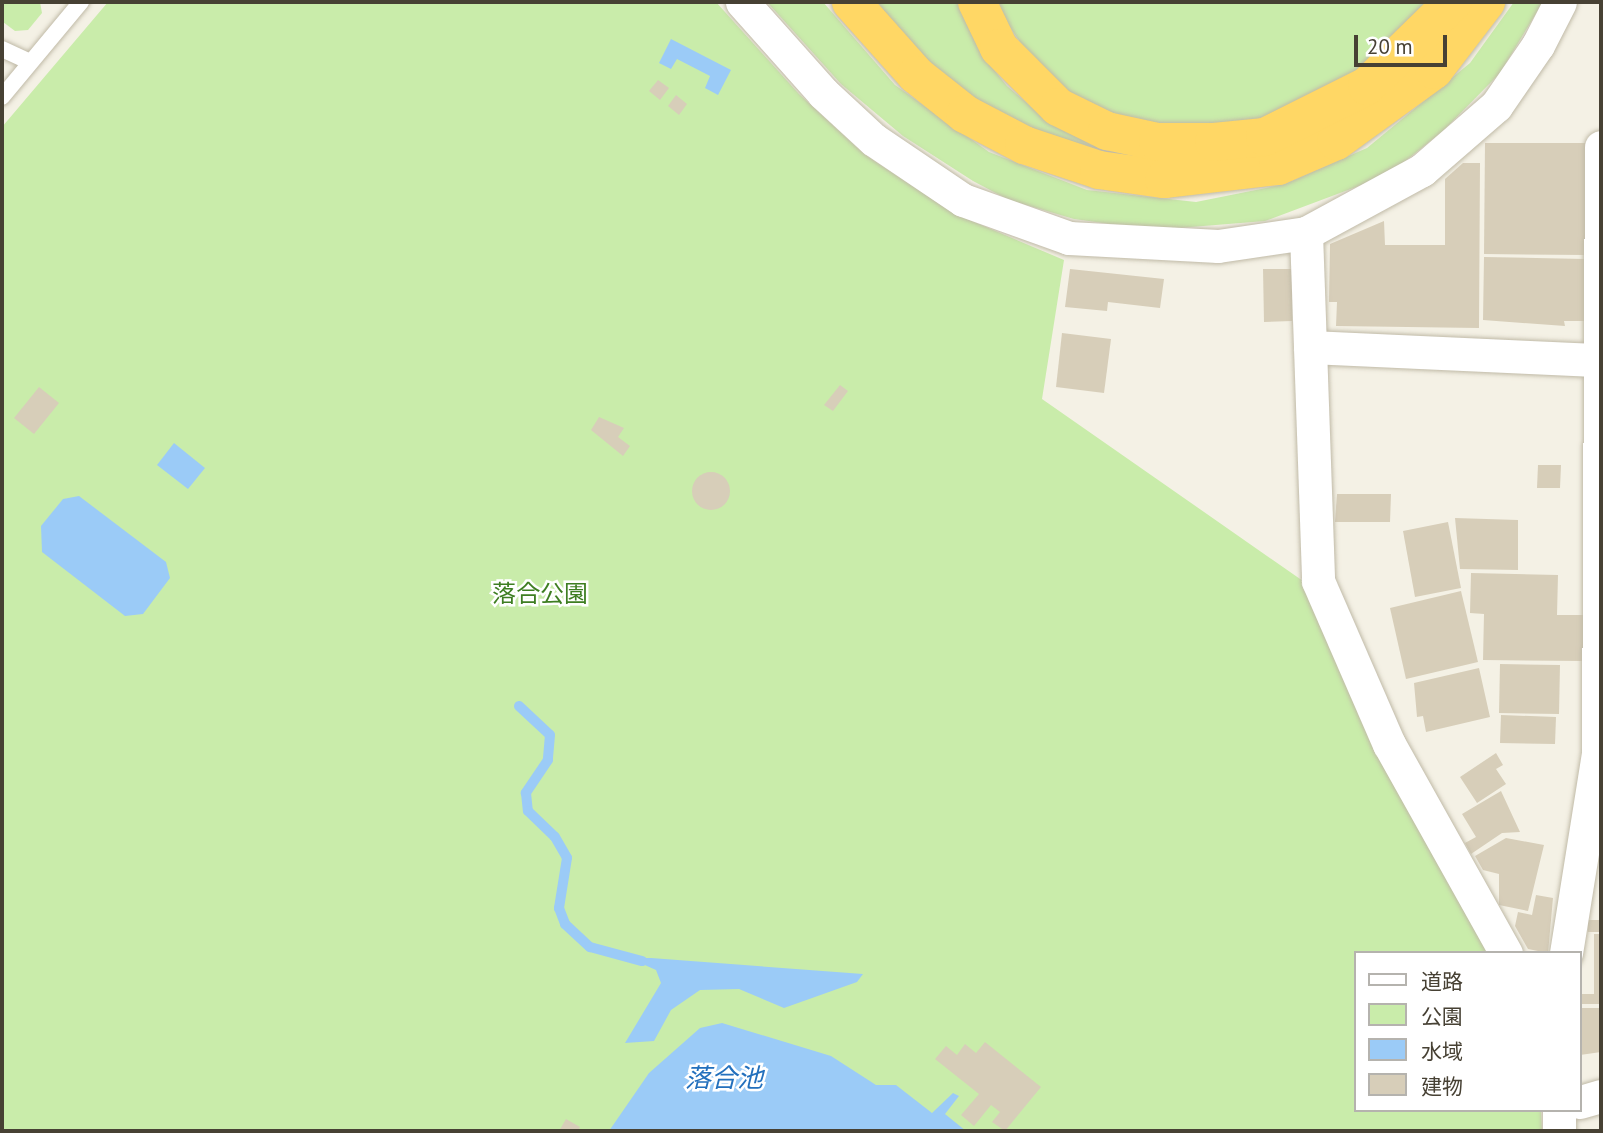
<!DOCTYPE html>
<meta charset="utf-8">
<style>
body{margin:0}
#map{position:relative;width:1603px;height:1133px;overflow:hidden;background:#f4f1e5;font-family:"PT Sans","Noto Sans JP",sans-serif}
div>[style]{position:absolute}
.green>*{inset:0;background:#c9ecaa}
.water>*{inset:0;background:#9bcbf7}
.stream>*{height:10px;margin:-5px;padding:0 5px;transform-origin:5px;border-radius:5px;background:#9bcbf7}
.building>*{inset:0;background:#d7ceb9}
.round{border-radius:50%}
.roads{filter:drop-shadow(0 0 2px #c0baa7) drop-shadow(0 0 2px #c0baa7)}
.lane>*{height:16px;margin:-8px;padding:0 8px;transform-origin:8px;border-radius:8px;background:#fff}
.street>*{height:33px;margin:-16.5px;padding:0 16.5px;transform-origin:16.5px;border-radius:16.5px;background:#fff}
.highway>*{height:38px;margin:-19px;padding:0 19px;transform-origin:19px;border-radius:19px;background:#ffd765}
span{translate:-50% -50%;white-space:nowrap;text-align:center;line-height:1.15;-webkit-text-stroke:5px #fff;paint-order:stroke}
.park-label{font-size:24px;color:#3e7e22}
.water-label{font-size:26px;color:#2370bd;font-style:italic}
.frame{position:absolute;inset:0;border:4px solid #474134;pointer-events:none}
.legend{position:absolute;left:1354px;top:951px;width:228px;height:161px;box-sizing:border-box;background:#fff;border:2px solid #b5b3ae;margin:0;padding:9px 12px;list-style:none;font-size:21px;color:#474134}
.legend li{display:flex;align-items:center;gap:14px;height:35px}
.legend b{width:35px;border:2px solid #b5b3ae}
.scale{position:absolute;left:1354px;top:35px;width:93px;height:32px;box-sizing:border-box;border:4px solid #474134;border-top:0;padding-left:9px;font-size:21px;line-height:24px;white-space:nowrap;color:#474134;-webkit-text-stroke:5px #fff;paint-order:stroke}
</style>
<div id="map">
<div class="green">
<i style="clip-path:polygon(4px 2px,40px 2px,42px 13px,28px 30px,15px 31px,3px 22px)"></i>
<i style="clip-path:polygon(108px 2px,716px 2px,799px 94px,864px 154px,953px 213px,1064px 260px,1042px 399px,1303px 581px,1493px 953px,1356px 953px,1356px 1110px,1541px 1110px,1542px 1131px,2px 1131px,2px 127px)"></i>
<i style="clip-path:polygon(767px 2px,823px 2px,895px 85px,989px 152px,1087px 190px,1196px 202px,1285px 184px,1367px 148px,1470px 63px,1514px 2px,1543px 2px,1500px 73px,1444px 130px,1388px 175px,1265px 221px,1154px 230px,1074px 219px,1009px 200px,973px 181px,903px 136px,841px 84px)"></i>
<i style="clip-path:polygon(868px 2px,957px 2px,981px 54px,1007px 86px,1041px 115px,1099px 146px,1094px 157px,1053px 143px,973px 99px,919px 55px)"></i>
<i style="clip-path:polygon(993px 2px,1432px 2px,1373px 62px,1294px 109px,1247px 123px,1146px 128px,1067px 92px,1033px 61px)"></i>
</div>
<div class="water">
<i style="clip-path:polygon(671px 39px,731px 70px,718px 95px,705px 88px,710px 76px,677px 59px,671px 69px,659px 63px)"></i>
<i style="clip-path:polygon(174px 443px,205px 468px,188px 489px,157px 465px)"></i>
<i style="clip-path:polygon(79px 496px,166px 562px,170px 578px,143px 614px,125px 616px,42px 552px,41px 526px,63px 499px)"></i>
<i style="clip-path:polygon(629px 958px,651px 958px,863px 974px,857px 982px,784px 1008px,739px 989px,700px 990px,671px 1010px,654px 1041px,625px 1043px,661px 983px,656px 970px)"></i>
<i style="clip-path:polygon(722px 1023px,831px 1056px,876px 1085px,896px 1085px,932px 1113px,953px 1093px,959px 1096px,945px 1114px,966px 1131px,609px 1131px,649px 1073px,700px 1028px)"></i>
</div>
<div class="stream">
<i style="left:519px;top:706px;width:42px;rotate:43.1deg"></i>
<i style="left:550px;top:735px;width:25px;rotate:95deg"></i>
<i style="left:548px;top:760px;width:40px;rotate:124deg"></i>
<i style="left:526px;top:793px;width:18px;rotate:84deg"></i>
<i style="left:528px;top:811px;width:37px;rotate:44deg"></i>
<i style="left:555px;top:837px;width:24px;rotate:60deg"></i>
<i style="left:567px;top:858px;width:51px;rotate:99.1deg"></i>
<i style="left:559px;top:908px;width:17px;rotate:69deg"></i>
<i style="left:565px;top:924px;width:34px;rotate:43deg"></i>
<i style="left:590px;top:947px;width:54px;rotate:15.1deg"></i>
</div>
<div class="building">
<i style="clip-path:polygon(658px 80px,669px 88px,660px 100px,649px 91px)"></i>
<i style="clip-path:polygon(676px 95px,687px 104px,679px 115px,668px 106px)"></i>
<i style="clip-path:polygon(1485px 143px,1587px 143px,1586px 255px,1484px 254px)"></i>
<i style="clip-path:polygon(1463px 163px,1480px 163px,1479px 328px,1336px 326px,1337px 302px,1329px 302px,1330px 244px,1384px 221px,1385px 245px,1445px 245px,1445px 179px)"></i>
<i style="clip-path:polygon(1484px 257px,1585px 259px,1584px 321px,1564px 321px,1565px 326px,1483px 320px)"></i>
<i style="clip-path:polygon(1070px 269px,1164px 279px,1160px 308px,1108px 302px,1107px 311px,1065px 307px)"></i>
<i style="clip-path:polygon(1263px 269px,1292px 269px,1292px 321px,1264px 322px)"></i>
<i style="clip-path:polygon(1062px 333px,1111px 339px,1104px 393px,1056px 387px)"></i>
<i style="clip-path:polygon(840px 385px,848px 391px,833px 411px,824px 405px)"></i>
<i style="clip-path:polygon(39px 387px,59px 403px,34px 434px,14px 418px)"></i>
<i style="clip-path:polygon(599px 417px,624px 428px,618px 437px,630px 446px,623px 456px,591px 430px)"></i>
<i style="clip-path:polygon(1538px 465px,1561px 465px,1560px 488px,1537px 488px)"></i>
<i class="round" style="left:692px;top:472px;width:38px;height:38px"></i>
<i style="clip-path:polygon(1337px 494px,1391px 494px,1390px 522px,1335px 522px)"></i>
<i style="clip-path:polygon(1455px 518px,1518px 520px,1518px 570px,1460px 569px)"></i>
<i style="clip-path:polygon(1448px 522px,1461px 588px,1415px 597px,1403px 531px)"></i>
<i style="clip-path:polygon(1471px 573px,1558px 575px,1557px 615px,1584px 615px,1583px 661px,1483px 660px,1484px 614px,1470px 613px)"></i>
<i style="clip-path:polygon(1461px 591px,1478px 662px,1406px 679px,1390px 608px)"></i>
<i style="clip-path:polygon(1500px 664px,1560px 665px,1559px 714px,1499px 713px)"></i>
<i style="clip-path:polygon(1479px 668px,1490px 717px,1426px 732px,1423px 716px,1417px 717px,1414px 683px)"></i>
<i style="clip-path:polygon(1501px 715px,1556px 717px,1555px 744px,1500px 743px)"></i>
<i style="clip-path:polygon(1496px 753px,1503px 765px,1496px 769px,1506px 784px,1477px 803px,1460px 777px)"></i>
<i style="clip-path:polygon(1501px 791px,1520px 832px,1502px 833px,1471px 854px,1465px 843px,1476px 837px,1462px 814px)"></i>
<i style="clip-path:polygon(1506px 838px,1544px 845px,1528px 911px,1499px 905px,1499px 874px,1483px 870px,1475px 856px)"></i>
<i style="clip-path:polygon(1536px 895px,1553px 898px,1548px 953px,1528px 949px,1515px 926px,1518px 912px,1532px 915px)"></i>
<i style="clip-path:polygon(1588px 920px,1601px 920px,1601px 932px,1588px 932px)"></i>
<i style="clip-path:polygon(1594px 934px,1601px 934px,1601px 1004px,1580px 1004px,1580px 994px,1594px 994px)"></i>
<i style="clip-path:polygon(1580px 1008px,1601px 1008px,1601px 1052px,1580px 1055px)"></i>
<i style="clip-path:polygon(985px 1042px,1041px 1087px,1005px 1131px,992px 1122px,1000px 1112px,991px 1105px,974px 1126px,961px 1115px,979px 1094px,935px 1059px,946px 1046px,957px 1055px,965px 1044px,976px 1053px)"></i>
<i style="clip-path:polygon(566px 1119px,580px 1127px,578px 1131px,559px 1131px)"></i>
</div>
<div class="roads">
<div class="lane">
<i style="left:2px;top:49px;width:31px;rotate:25deg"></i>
<i style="left:2px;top:97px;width:124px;rotate:-50.3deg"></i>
</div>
<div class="street">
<i style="left:742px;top:2px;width:122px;rotate:48.3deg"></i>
<i style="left:823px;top:93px;width:69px;rotate:42.7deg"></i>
<i style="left:874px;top:140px;width:107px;rotate:34deg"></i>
<i style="left:963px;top:200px;width:113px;rotate:19.7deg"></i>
<i style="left:1069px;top:238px;width:149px;rotate:3.1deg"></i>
<i style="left:1218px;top:246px;width:89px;rotate:-8.4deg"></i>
<i style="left:1306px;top:233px;width:132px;rotate:-28.5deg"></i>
<i style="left:1422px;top:170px;width:98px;rotate:-40.9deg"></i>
<i style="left:1496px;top:106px;width:74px;rotate:-55.5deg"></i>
<i style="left:1538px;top:45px;width:48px;rotate:-62.9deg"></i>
<i style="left:1306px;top:233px;width:348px;rotate:88deg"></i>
<i style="left:1318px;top:581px;width:178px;rotate:66.5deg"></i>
<i style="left:1389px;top:744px;width:240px;rotate:60.8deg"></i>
<i style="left:1310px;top:347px;width:291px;rotate:2.6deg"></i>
<i style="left:1566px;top:953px;width:202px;rotate:-80.9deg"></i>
<i style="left:1598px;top:754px;width:607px;rotate:-89.72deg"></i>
<i style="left:1580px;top:1102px;width:22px;rotate:-16deg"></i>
<i style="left:1559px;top:1110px;width:21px;rotate:90deg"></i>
</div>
<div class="highway">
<i style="left:851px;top:2px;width:98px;rotate:48.3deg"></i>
<i style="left:916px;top:75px;width:63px;rotate:38.5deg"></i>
<i style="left:965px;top:114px;width:67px;rotate:27.7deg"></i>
<i style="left:1024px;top:145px;width:79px;rotate:18.4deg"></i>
<i style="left:1099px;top:170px;width:66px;rotate:7.9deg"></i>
<i style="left:1164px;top:179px;width:115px;rotate:-6.5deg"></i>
<i style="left:1278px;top:166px;width:63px;rotate:-23.3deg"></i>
<i style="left:1336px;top:141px;width:121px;rotate:-35.9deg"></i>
<i style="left:1434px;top:70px;width:86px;rotate:-52.6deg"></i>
<i style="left:977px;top:2px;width:51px;rotate:64.4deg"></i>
<i style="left:999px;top:48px;width:83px;rotate:45deg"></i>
<i style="left:1058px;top:107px;width:55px;rotate:26.1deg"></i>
<i style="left:1107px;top:131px;width:52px;rotate:12.2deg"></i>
<i style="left:1158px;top:142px;width:56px"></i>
<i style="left:1214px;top:142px;width:51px;rotate:-5.6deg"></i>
<i style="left:1265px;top:137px;width:114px;rotate:-26.6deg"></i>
<i style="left:1367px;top:86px;width:120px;rotate:-44.3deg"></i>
</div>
</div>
<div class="park-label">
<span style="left:540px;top:594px">落合公園</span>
</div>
<div class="water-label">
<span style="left:724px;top:1078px">落合池</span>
</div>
<div class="frame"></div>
<ul class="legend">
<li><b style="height:9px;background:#fff"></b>道路</li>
<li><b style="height:19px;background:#c9ecaa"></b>公園</li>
<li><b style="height:19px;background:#9bcbf7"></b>水域</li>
<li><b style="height:19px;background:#d7ceb9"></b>建物</li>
</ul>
<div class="scale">20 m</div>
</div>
